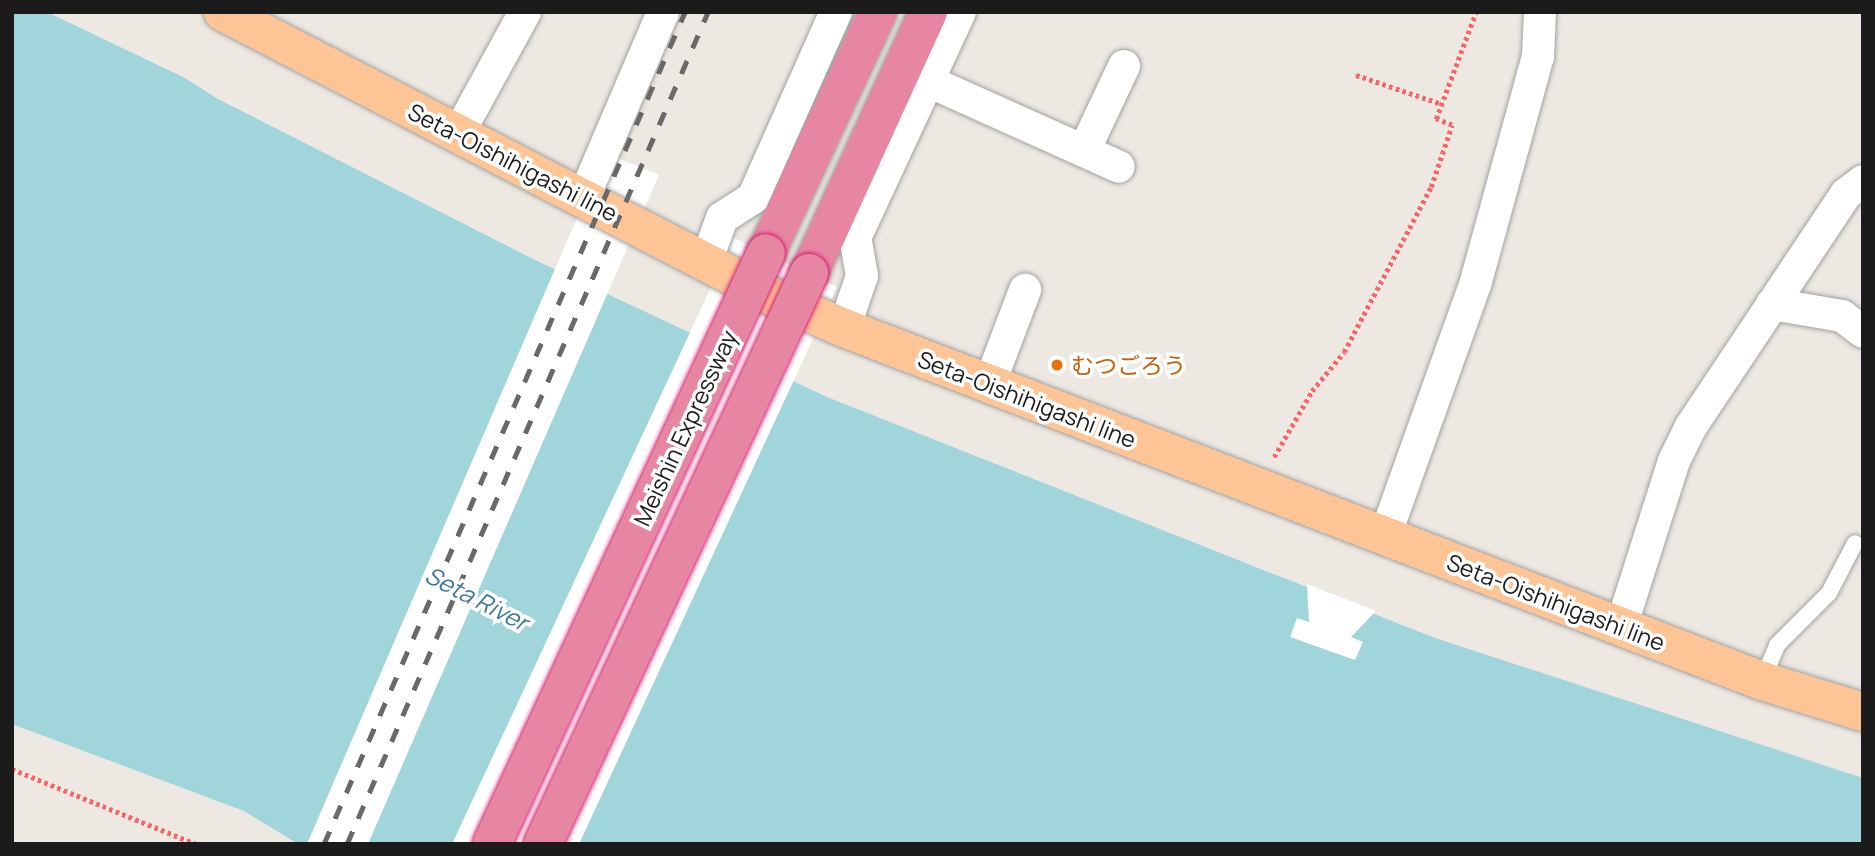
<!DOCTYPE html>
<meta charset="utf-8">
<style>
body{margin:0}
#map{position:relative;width:1875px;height:856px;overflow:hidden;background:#ede8e1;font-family:Manrope,"Noto Sans JP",sans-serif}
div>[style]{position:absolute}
.water>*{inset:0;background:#a0d5dc}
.pier>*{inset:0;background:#fff}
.path>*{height:4.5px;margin-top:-2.25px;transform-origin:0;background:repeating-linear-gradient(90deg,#fb6364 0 3.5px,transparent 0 7px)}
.roads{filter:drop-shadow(0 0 2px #a2a2a2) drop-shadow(0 0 2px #a2a2a2)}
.lane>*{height:16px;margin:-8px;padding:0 8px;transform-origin:8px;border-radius:8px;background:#fff}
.street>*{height:32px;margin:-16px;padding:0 16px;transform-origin:16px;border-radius:16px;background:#fff}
.primary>*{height:38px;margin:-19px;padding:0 19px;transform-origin:19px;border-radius:19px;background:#fdc596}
.highway>*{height:38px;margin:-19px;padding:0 19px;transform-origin:19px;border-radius:19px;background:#e786a3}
.rail>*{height:5px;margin-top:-2.5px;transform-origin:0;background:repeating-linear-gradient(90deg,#696969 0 14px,transparent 0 28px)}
.bridges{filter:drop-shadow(0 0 2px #d82174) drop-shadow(0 0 2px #d82174)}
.highway-bridge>*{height:38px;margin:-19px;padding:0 19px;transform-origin:19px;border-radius:19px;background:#e786a3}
.dots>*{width:19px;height:19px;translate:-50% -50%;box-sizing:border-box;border:4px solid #fff;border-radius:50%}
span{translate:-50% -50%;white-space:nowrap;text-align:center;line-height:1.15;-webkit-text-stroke:7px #fff;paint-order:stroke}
.street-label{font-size:23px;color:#1b1b1b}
.food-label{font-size:23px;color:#c56008}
.left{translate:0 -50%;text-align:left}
.water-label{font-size:24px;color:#42789c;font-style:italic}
.frame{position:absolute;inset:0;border:14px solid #1b1b1b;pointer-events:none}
</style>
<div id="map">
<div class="water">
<i style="clip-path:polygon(12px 12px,47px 12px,185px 78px,218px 99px,535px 260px,827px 397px,1435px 638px,1863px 778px,1863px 844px,298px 844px,244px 811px,12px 724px)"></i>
</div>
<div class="pier">
<i style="clip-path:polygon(605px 153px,659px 175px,368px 844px,307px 844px)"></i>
<i style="clip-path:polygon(734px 238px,837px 287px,579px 844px,452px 844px)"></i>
<i style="clip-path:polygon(1307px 584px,1376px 611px,1351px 637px,1363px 642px,1355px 660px,1290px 637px,1297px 618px,1309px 622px)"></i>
</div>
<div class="path">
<i style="left:1356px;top:75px;width:91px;rotate:18.6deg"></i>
<i style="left:1274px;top:457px;width:76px;rotate:-60.1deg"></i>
<i style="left:1312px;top:391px;width:50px;rotate:-50.6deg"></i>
<i style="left:1344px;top:352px;width:187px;rotate:-62.2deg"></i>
<i style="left:1431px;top:187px;width:65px;rotate:-71.3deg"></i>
<i style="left:1452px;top:125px;width:17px;rotate:-159deg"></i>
<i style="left:1436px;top:119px;width:114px;rotate:-69.5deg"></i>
<i style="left:12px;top:769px;width:199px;rotate:22.2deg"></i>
</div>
<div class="roads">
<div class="lane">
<i style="left:1762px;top:681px;width:39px;rotate:-67deg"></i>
<i style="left:1777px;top:645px;width:74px;rotate:-45deg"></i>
<i style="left:1829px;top:593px;width:56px;rotate:-62.5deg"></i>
</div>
<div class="street">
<i style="left:928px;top:81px;width:209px;rotate:24.2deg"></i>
<i style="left:458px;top:134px;width:139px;rotate:-61.2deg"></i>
<i style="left:1084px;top:151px;width:94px;rotate:-64.8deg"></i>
<i style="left:583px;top:199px;width:203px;rotate:-66.8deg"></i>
<i style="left:706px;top:262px;width:47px;rotate:-70deg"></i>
<i style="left:722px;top:218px;width:37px;rotate:-33deg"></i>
<i style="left:753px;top:198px;width:204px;rotate:-66deg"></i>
<i style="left:1772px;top:304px;width:71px;rotate:9.7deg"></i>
<i style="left:1842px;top:316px;width:26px;rotate:37deg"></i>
<i style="left:844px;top:328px;width:55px;rotate:-70.9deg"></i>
<i style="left:862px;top:276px;width:39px;rotate:-100deg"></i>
<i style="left:855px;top:238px;width:249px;rotate:-65.1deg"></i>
<i style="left:989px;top:385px;width:102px;rotate:-69.2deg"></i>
<i style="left:1385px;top:536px;width:267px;rotate:-70.3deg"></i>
<i style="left:1475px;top:285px;width:237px;rotate:-74.6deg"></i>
<i style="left:1538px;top:57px;width:45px;rotate:-87.5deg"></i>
<i style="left:1621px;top:627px;width:174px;rotate:-72.3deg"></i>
<i style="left:1674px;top:461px;width:37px;rotate:-64deg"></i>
<i style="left:1690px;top:428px;width:281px;rotate:-56.3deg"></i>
<i style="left:1846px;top:194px;width:21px;rotate:-37deg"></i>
</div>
<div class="primary">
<i style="left:223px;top:12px;width:617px;rotate:27.4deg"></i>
<i style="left:771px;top:296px;width:80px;rotate:23.7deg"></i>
<i style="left:844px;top:328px;width:984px;rotate:21.03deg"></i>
<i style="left:1762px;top:681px;width:106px;rotate:17.1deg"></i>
</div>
<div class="highway">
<i style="left:766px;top:253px;width:266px;rotate:-65.1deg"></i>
<i style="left:809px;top:273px;width:287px;rotate:-65.5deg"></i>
</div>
</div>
<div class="rail">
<i style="left:324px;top:844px;width:907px;rotate:-66.54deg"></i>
<i style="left:347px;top:844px;width:907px;rotate:-66.54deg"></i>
</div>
<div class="bridges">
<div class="highway-bridge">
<i style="left:492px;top:844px;width:651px;rotate:-65.13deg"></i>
<i style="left:543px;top:844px;width:630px;rotate:-65.02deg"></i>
</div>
</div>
<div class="dots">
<i style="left:1057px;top:365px;background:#e8710a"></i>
</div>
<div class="street-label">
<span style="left:513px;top:162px;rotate:27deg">Seta-Oishihigashi line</span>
<span style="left:1027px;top:399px;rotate:21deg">Seta-Oishihigashi line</span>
<span style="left:685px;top:428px;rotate:-65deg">Meishin Expressway</span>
<span style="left:1556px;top:602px;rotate:21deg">Seta-Oishihigashi line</span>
</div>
<div class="food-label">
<span class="left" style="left:1071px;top:365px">むつごろう</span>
</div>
<div class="water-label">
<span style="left:477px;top:598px;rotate:27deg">Seta River</span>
</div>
<div class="frame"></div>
</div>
